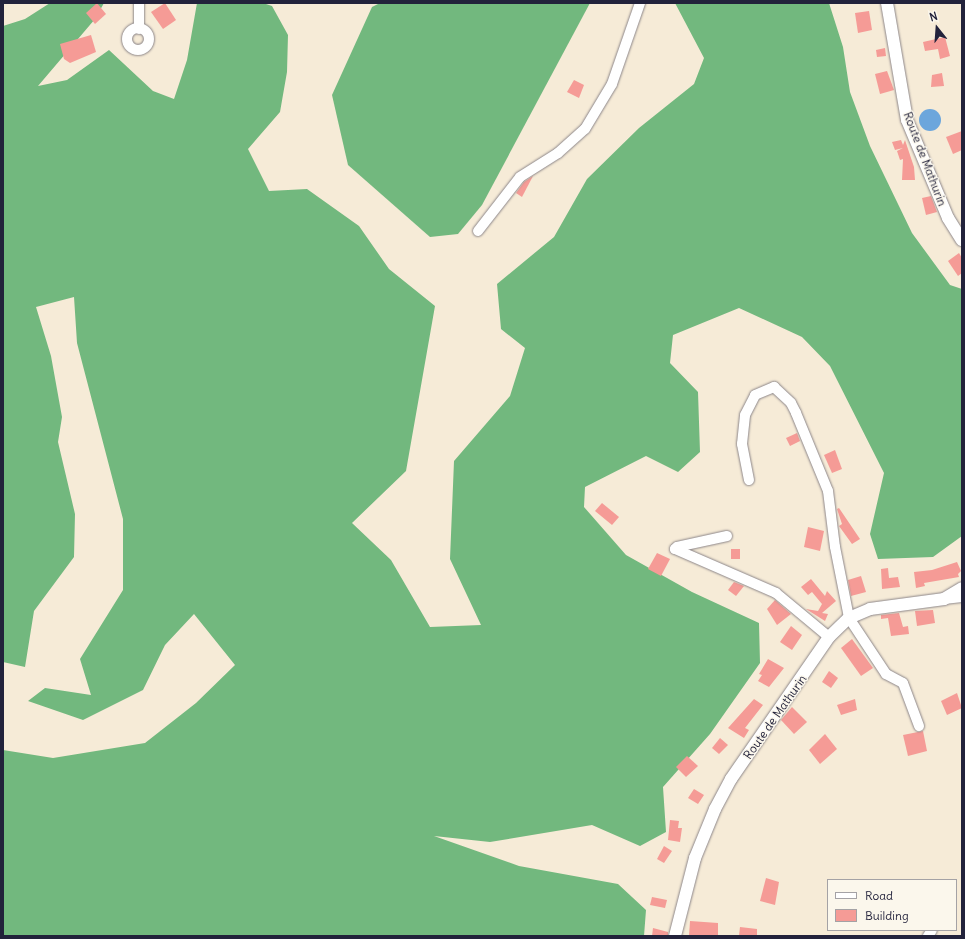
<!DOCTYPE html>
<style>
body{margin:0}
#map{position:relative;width:965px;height:939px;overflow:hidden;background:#f6ebd7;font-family:Delius,sans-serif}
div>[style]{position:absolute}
.forest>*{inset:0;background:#72b87e}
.water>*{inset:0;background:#6ca6dc}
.round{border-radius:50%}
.building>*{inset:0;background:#f59b96}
.roads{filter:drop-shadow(0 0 1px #8c8689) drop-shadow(0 0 1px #8c8689)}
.minor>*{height:10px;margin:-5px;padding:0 5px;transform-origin:5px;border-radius:5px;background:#fff}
.minor>.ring{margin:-5px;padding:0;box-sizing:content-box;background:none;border:10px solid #fff;border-radius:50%}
.tertiary>*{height:12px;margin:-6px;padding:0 6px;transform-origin:6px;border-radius:6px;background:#fff}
span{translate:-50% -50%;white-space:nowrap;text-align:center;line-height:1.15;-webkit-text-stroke:3px #fbf7ec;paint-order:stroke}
.street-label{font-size:12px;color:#22223b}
.frame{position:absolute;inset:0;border:4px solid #22223b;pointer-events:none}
.legend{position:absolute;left:827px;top:879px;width:130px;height:52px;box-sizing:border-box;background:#fbf7ec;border:1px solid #a4a2a5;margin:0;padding:5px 7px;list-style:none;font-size:12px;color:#22223b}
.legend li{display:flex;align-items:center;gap:8px;height:20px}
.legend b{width:20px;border:1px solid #a4a2a5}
.north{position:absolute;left:917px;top:8px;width:40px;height:40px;-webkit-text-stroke:3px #fbf7ec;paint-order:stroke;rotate:343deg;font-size:11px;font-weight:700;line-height:16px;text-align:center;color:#22223b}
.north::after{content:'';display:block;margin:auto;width:14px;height:18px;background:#22223b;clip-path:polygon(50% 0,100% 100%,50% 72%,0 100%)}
</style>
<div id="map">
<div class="forest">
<i style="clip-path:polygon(50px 3px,104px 3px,95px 19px,38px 86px,67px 80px,109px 50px,153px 91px,174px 99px,187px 60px,197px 3px,263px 3px,272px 6px,288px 35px,287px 72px,280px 112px,248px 149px,269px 191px,307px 189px,359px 226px,389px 269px,435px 306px,406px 471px,352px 523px,391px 560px,430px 627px,481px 625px,450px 559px,454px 461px,510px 396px,525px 348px,501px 329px,497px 284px,554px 237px,587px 179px,639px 128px,694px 84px,704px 58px,675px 3px,829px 3px,843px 47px,850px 92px,870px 146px,912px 233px,950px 285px,962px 289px,962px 536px,933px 557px,878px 559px,870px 534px,884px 473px,830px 366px,802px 337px,739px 308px,673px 335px,670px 363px,698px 392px,700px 452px,678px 472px,646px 456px,585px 487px,584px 507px,626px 555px,692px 592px,759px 623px,760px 663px,710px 734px,663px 787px,666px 832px,640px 846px,592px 825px,490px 842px,434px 836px,519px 866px,618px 884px,646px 910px,644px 936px,3px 936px,3px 750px,53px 758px,145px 743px,196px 703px,235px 665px,194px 614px,165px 645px,143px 690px,83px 720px,28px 701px,45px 688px,91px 695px,80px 659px,123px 590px,123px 519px,77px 343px,74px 297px,36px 307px,51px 356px,62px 417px,58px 442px,75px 514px,74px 557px,34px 611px,25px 667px,3px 662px,3px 26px,25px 19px)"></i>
<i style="clip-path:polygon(380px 3px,590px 3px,482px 205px,458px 234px,430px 237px,348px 165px,332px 95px,372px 7px)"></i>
</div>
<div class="water">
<i class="round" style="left:919px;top:109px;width:22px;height:22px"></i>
</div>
<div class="building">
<i style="clip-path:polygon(97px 3px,106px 14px,95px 24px,86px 13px)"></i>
<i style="clip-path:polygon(165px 3px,176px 20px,163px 29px,151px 12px)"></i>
<i style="clip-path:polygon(869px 11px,872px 30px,858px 33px,855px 13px)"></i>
<i style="clip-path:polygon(91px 35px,96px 52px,70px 63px,64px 59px,60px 44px)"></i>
<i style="clip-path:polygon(945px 37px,950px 56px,940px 59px,938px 49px,925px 51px,923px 42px)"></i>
<i style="clip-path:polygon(885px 48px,886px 56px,877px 57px,876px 50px)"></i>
<i style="clip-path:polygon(887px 71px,894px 90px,880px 94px,875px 74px)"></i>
<i style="clip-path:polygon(942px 73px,944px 86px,931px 87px,932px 75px)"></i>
<i style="clip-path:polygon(574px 80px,584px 85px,579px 98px,567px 92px)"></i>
<i style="clip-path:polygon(962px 131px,962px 150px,953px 154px,946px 137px)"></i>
<i style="clip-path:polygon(901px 140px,903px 145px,905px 140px,914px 167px,915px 180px,902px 180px,903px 159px,900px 160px,897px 151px,903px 148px,895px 150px,892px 142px)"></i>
<i style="clip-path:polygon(533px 176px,522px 197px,516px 193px,524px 182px)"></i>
<i style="clip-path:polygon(931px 196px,937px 212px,926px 215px,922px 198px)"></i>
<i style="clip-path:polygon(959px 253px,962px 258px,962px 273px,958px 276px,948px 261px)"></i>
<i style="clip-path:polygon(797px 433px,800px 441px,790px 446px,786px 438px)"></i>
<i style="clip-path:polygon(835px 450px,842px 469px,832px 473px,824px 455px)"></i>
<i style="clip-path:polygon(602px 503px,619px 517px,612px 525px,595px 511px)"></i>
<i style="clip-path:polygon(839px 508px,860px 539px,852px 544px,839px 526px,842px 524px,837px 509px)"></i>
<i style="clip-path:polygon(808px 527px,824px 531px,820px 551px,804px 547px)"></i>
<i style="clip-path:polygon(731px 549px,740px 549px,740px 559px,731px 559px)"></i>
<i style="clip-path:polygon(657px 553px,670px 559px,661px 576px,648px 569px)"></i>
<i style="clip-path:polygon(957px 562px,961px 571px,958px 574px,959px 577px,924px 583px,925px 586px,916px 588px,914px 572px,932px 570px)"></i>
<i style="clip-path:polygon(888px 568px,889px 578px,898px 577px,900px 587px,882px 589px,881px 569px)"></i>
<i style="clip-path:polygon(861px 576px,866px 592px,851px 596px,848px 580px)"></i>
<i style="clip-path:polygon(811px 579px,825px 596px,827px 591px,836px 601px,822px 613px,828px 614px,825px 621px,806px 609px,818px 611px,822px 604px,812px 592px,808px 595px,801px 587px)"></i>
<i style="clip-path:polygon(734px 582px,744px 586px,736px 596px,728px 590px)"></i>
<i style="clip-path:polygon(775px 600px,791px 614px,777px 625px,767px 609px)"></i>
<i style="clip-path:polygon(933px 610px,935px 623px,917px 626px,915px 611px)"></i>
<i style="clip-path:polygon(899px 613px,903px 627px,908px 626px,909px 634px,891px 636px,888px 618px,881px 619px,881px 615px)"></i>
<i style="clip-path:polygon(791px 626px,802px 635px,792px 650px,780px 642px)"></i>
<i style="clip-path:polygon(852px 639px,873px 668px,861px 676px,841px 648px)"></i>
<i style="clip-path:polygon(768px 659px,784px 668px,769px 687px,758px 681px,762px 675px,759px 674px)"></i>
<i style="clip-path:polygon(829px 671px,838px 678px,831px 688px,822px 682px)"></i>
<i style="clip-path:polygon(957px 693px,962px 708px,947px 715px,941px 701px)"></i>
<i style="clip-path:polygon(754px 699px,763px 705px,745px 728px,749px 730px,744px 738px,728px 728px)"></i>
<i style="clip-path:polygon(855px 699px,857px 710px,841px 715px,837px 705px)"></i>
<i style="clip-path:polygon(792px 707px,807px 722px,794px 734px,781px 720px)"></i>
<i style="clip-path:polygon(923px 731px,927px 751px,908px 756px,903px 735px)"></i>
<i style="clip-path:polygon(825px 734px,837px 749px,820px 764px,809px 750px)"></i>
<i style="clip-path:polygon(720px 738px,728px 745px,719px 754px,712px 748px)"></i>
<i style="clip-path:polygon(687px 756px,698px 766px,686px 777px,676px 767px)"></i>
<i style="clip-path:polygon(694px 789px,704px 795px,698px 804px,688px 798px)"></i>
<i style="clip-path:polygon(670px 820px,679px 821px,678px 828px,682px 828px,680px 842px,668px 840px)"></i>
<i style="clip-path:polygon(664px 846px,672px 851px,664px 863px,657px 859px)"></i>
<i style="clip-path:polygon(766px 878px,779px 882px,775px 905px,760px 901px)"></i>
<i style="clip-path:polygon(652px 897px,667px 900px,665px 908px,650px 905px)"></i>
<i style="clip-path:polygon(690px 921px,718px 923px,718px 936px,689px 936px)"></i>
<i style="clip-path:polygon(740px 927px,757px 929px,757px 936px,739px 936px)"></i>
<i style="clip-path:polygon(653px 928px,668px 932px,668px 936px,652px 936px)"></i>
</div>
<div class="roads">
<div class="minor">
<i class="ring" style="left:127px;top:28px;width:12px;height:12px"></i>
<i style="left:139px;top:29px;width:26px;rotate:-90deg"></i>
<i style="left:478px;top:231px;width:68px;rotate:-52.1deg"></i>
<i style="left:520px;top:177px;width:45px;rotate:-32.3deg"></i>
<i style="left:558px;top:153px;width:36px;rotate:-42deg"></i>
<i style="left:585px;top:129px;width:52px;rotate:-59deg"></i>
<i style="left:612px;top:84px;width:86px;rotate:-70.9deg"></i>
<i style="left:749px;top:480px;width:37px;rotate:-101deg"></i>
<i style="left:742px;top:444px;width:29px;rotate:-84deg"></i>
<i style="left:745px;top:415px;width:22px;rotate:-63deg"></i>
<i style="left:755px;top:395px;width:21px;rotate:-23deg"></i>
<i style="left:774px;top:387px;width:23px;rotate:43deg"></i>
<i style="left:791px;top:403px;width:11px;rotate:63deg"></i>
<i style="left:796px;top:413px;width:84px;rotate:67.7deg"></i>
<i style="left:828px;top:491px;width:56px;rotate:82.9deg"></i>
<i style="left:835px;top:547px;width:72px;rotate:78.8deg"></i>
<i style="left:849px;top:618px;width:67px;rotate:56.5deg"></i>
<i style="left:886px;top:674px;width:19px;rotate:28deg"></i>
<i style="left:903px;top:683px;width:46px;rotate:69.6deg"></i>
<i style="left:727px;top:536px;width:51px;rotate:167.6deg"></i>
<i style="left:677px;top:547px;width:3px;rotate:135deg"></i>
<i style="left:675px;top:549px;width:110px;rotate:23.5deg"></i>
<i style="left:776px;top:593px;width:69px;rotate:39.7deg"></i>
<i style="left:944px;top:599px;width:18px;rotate:-6deg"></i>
<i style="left:928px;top:936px;width:7px;rotate:-56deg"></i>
</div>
<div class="tertiary">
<i style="left:887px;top:3px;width:119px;rotate:80.3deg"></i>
<i style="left:907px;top:120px;width:106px;rotate:67.3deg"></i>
<i style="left:948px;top:218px;width:26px;rotate:58deg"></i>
<i style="left:675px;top:936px;width:81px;rotate:-75.6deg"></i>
<i style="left:695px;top:858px;width:53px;rotate:-67.8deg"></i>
<i style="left:715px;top:809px;width:34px;rotate:-62deg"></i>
<i style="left:731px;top:779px;width:173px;rotate:-55.4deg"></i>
<i style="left:829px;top:637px;width:28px;rotate:-44deg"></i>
<i style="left:849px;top:618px;width:23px;rotate:-23deg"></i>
<i style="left:870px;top:609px;width:75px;rotate:-7.7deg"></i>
<i style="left:944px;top:599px;width:21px;rotate:-31deg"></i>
</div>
</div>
<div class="street-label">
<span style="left:925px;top:159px;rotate:69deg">Route de Mathurin</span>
<span style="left:775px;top:717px;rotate:-55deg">Route de Mathurin</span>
</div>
<div class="frame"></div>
<ul class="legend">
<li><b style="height:5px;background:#fff"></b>Road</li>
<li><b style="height:11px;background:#f59b96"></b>Building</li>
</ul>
<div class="north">N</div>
</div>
